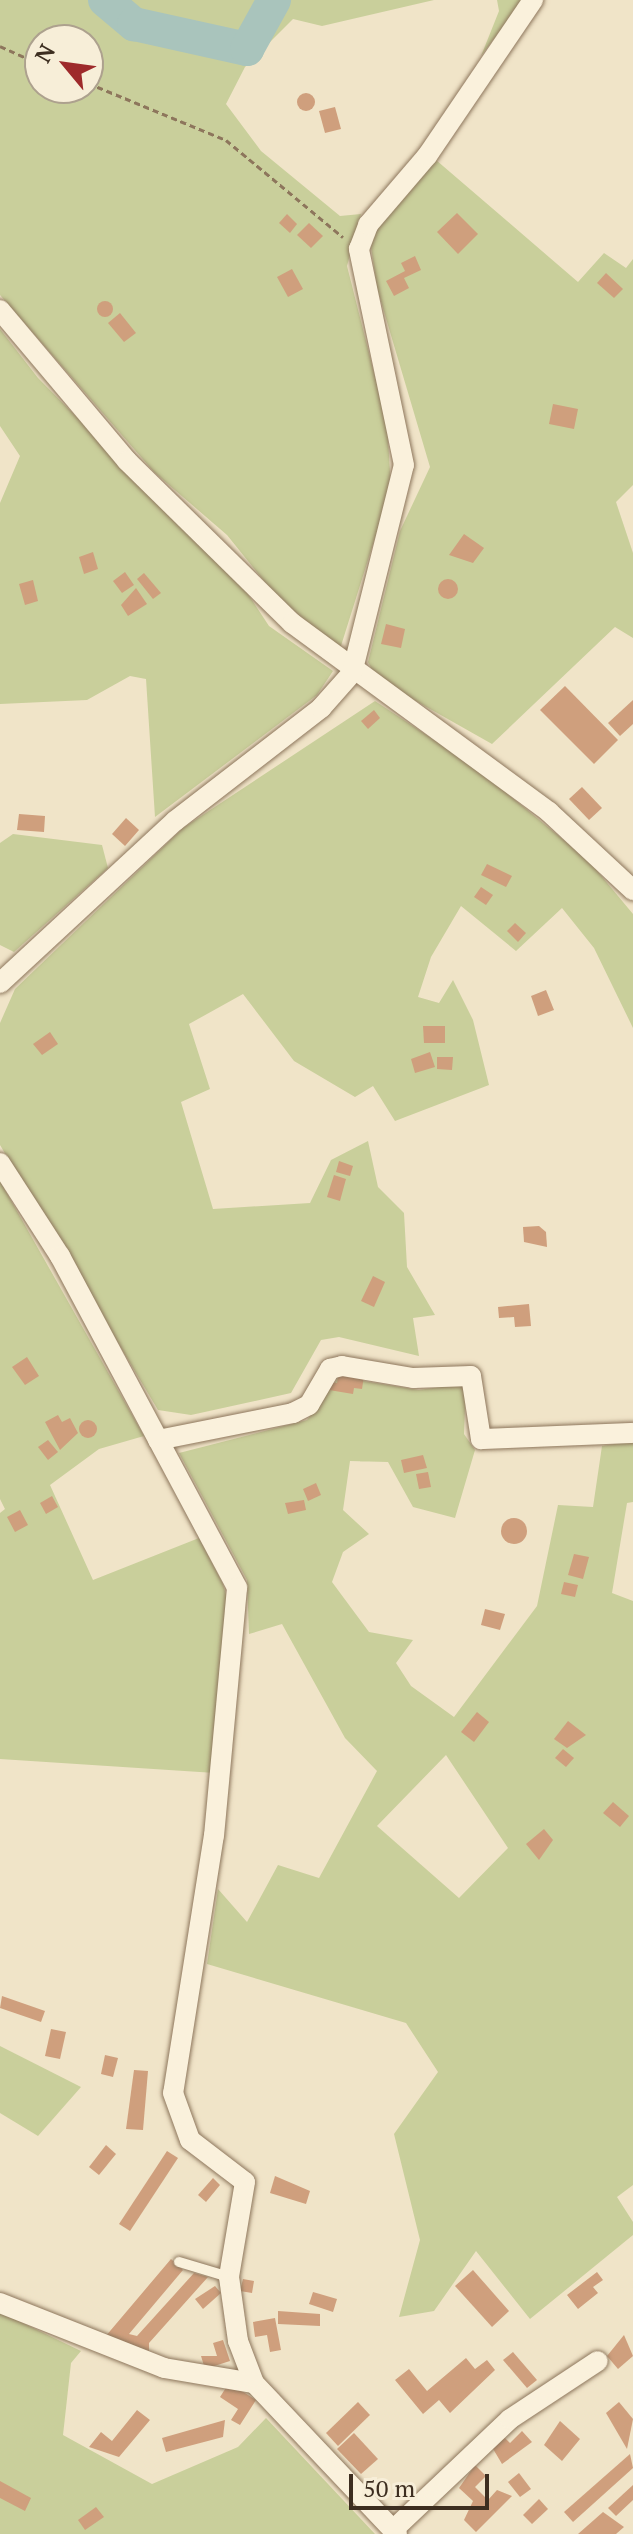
<!DOCTYPE html>
<style>
body{margin:0}
#map{position:relative;width:633px;height:2534px;overflow:hidden;background:#f0e4c8;font-family:"PT Serif",serif}
div>[style]{position:absolute}
.green>*{inset:0;background:#c9cf9b}
.river>*{height:34px;margin:-17px;padding:0 17px;transform-origin:17px;border-radius:17px;background:#a9c4bc}
.building>*{inset:0;background:#cf9f7d}
.round{border-radius:50%}
.path>*{height:3px;margin-top:-1.5px;transform-origin:0;background:repeating-linear-gradient(90deg,#8d765c 0 6px,transparent 0 10px)}
.roads{filter:drop-shadow(0 0 2px #8d765c) drop-shadow(0 0 2px #8d765c)}
.lane>*{height:10px;margin:-5px;padding:0 5px;transform-origin:5px;border-radius:5px;background:#faf1dc}
.street>*{height:20px;margin:-10px;padding:0 10px;transform-origin:10px;border-radius:10px;background:#faf1dc}
span{translate:-50% -50%;white-space:nowrap;text-align:center;line-height:1.15;-webkit-text-stroke:6px #f7eed8;paint-order:stroke}
.north{position:absolute;left:24px;top:24px;width:80px;height:80px;box-sizing:border-box;background:#f7eed8;border:2px solid #ada18e;border-radius:50%;rotate:299deg;font-size:22px;font-weight:700;line-height:32px;text-align:center;color:#3d2e20}
.north::after{content:'';display:block;margin:auto;width:28px;height:36px;background:#9e2a2b;clip-path:polygon(50% 0,100% 100%,50% 72%,0 100%)}
.scale{position:absolute;left:349px;top:2474px;width:140px;height:36px;box-sizing:border-box;border:4px solid #3d2e20;border-top:0;padding-left:10px;font-size:24px;line-height:28px;white-space:nowrap;color:#3d2e20;-webkit-text-stroke:6px #f7eed8;paint-order:stroke}
</style>
<div id="map">
<div class="green">
<i style="clip-path:polygon(evenodd,0 0,434px 0,322px 26px,293px 19px,245px 67px,226px 104px,261px 151px,340px 216px,361px 214px,347px 266px,387px 424px,391px 487px,340px 649px,276px 596px,227px 535px,154px 472px,0 295px,0 0,40px 40px,88px 40px,88px 88px,40px 88px,40px 40px)"></i>
<i style="clip-path:polygon(497px 0,523px 0,481px 56px,499px 11px)"></i>
<i style="clip-path:polygon(436px 160px,578px 282px,604px 253px,626px 268px,633px 259px,633px 485px,616px 502px,633px 553px,633px 638px,615px 627px,492px 744px,377px 679px,368px 662px,400px 531px,430px 467px,377px 288px,371px 247px,377px 226px)"></i>
<i style="clip-path:polygon(0 329px,38px 378px,240px 582px,269px 626px,333px 671px,317px 695px,155px 817px,146px 679px,130px 676px,87px 700px,0 704px,0 503px,20px 456px,0 426px)"></i>
<i style="clip-path:polygon(375px 701px,475px 767px,588px 860px,633px 914px,633px 1028px,594px 948px,562px 908px,516px 951px,461px 906px,431px 957px,418px 997px,439px 1003px,453px 980px,473px 1020px,489px 1085px,395px 1121px,373px 1086px,355px 1097px,294px 1061px,243px 994px,189px 1024px,210px 1089px,181px 1102px,213px 1209px,310px 1203px,331px 1160px,368px 1141px,378px 1187px,404px 1213px,407px 1267px,435px 1315px,413px 1318px,419px 1356px,339px 1337px,321px 1340px,291px 1393px,191px 1415px,158px 1410px,0 1145px,0 1023px,15px 989px,183px 828px)"></i>
<i style="clip-path:polygon(13px 834px,102px 845px,108px 868px,14px 952px,0 945px,0 843px)"></i>
<i style="clip-path:polygon(0 1181px,144px 1436px,99px 1449px,50px 1485px,93px 1580px,199px 1538px,223px 1584px,231px 1613px,215px 1773px,0 1759px,0 1513px,5px 1509px,0 1499px)"></i>
<i style="clip-path:polygon(evenodd,339px 1377px,419px 1390px,466px 1383px,464px 1434px,475px 1450px,455px 1518px,413px 1507px,388px 1462px,350px 1461px,343px 1510px,369px 1534px,343px 1552px,332px 1582px,369px 1632px,413px 1640px,396px 1663px,411px 1686px,454px 1717px,537px 1606px,558px 1505px,593px 1507px,602px 1446px,633px 1441px,633px 1502px,627px 1503px,612px 1593px,633px 1601px,633px 2185px,617px 2197px,633px 2222px,633px 2235px,530px 2319px,476px 2251px,434px 2311px,399px 2317px,420px 2240px,394px 2134px,438px 2072px,406px 2023px,207px 1964px,218px 1889px,247px 1922px,278px 1865px,319px 1878px,377px 1771px,345px 1738px,282px 1624px,249px 1634px,247px 1580px,179px 1453px,307px 1420px,339px 1377px,446px 1755px,508px 1848px,459px 1898px,377px 1826px,446px 1755px)"></i>
<i style="clip-path:polygon(0 2046px,81px 2087px,38px 2136px,0 2113px)"></i>
<i style="clip-path:polygon(0 2312px,81px 2351px,71px 2363px,63px 2435px,152px 2484px,238px 2447px,266px 2418px,375px 2534px,0 2534px)"></i>
</div>
<div class="river">
<i style="left:105px;top:0;width:38px;rotate:40deg"></i>
<i style="left:134px;top:24px;width:116px;rotate:12.5deg"></i>
<i style="left:247px;top:49px;width:56px;rotate:-61.1deg"></i>
</div>
<div class="building">
<i class="round" style="left:297px;top:93px;width:18px;height:18px"></i>
<i style="clip-path:polygon(335px 107px,341px 129px,325px 133px,319px 111px)"></i>
<i style="clip-path:polygon(457px 213px,478px 234px,458px 254px,437px 232px)"></i>
<i style="clip-path:polygon(287px 214px,297px 224px,290px 233px,279px 223px)"></i>
<i style="clip-path:polygon(309px 223px,323px 236px,311px 248px,297px 235px)"></i>
<i style="clip-path:polygon(415px 256px,421px 270px,404px 278px,409px 288px,394px 296px,386px 281px,405px 271px,401px 263px)"></i>
<i style="clip-path:polygon(292px 269px,303px 289px,288px 297px,277px 277px)"></i>
<i style="clip-path:polygon(606px 273px,623px 289px,614px 298px,597px 283px)"></i>
<i class="round" style="left:97px;top:301px;width:16px;height:16px"></i>
<i style="clip-path:polygon(120px 313px,136px 333px,124px 342px,108px 323px)"></i>
<i style="clip-path:polygon(553px 404px,578px 409px,574px 429px,549px 424px)"></i>
<i style="clip-path:polygon(464px 534px,484px 548px,473px 563px,449px 555px)"></i>
<i style="clip-path:polygon(93px 552px,98px 569px,84px 574px,79px 557px)"></i>
<i style="clip-path:polygon(125px 572px,134px 585px,122px 593px,113px 581px)"></i>
<i style="clip-path:polygon(144px 573px,161px 593px,153px 599px,137px 579px)"></i>
<i class="round" style="left:438px;top:579px;width:20px;height:20px"></i>
<i style="clip-path:polygon(33px 580px,38px 601px,25px 605px,19px 584px)"></i>
<i style="clip-path:polygon(136px 588px,147px 604px,128px 616px,121px 605px)"></i>
<i style="clip-path:polygon(386px 624px,405px 629px,401px 648px,381px 644px)"></i>
<i style="clip-path:polygon(565px 686px,618px 740px,594px 764px,540px 710px)"></i>
<i style="clip-path:polygon(633px 700px,633px 724px,620px 736px,608px 723px)"></i>
<i style="clip-path:polygon(374px 710px,380px 718px,368px 729px,361px 721px)"></i>
<i style="clip-path:polygon(582px 787px,602px 808px,589px 820px,569px 799px)"></i>
<i style="clip-path:polygon(19px 814px,45px 816px,44px 832px,17px 830px)"></i>
<i style="clip-path:polygon(126px 818px,139px 830px,125px 846px,112px 834px)"></i>
<i style="clip-path:polygon(487px 864px,512px 876px,506px 887px,481px 875px)"></i>
<i style="clip-path:polygon(481px 887px,493px 895px,486px 905px,474px 897px)"></i>
<i style="clip-path:polygon(515px 923px,526px 933px,518px 942px,507px 931px)"></i>
<i style="clip-path:polygon(546px 990px,554px 1010px,538px 1016px,531px 996px)"></i>
<i style="clip-path:polygon(423px 1026px,445px 1026px,445px 1043px,424px 1043px)"></i>
<i style="clip-path:polygon(50px 1032px,58px 1044px,42px 1055px,33px 1044px)"></i>
<i style="clip-path:polygon(430px 1052px,435px 1067px,415px 1073px,411px 1059px)"></i>
<i style="clip-path:polygon(437px 1057px,453px 1057px,452px 1070px,437px 1069px)"></i>
<i style="clip-path:polygon(339px 1161px,353px 1166px,350px 1176px,336px 1172px)"></i>
<i style="clip-path:polygon(334px 1175px,346px 1179px,340px 1201px,327px 1197px)"></i>
<i style="clip-path:polygon(539px 1226px,546px 1232px,547px 1247px,524px 1242px,523px 1227px)"></i>
<i style="clip-path:polygon(373px 1276px,385px 1282px,374px 1307px,361px 1301px)"></i>
<i style="clip-path:polygon(529px 1304px,531px 1326px,515px 1327px,514px 1317px,499px 1318px,498px 1307px)"></i>
<i style="clip-path:polygon(27px 1357px,39px 1376px,25px 1385px,12px 1367px)"></i>
<i style="clip-path:polygon(339px 1372px,364px 1376px,362px 1389px,354px 1388px,353px 1394px,323px 1389px,324px 1381px,337px 1383px)"></i>
<i style="clip-path:polygon(58px 1415px,62px 1422px,70px 1418px,78px 1433px,60px 1450px,45px 1422px)"></i>
<i class="round" style="left:79px;top:1420px;width:18px;height:18px"></i>
<i style="clip-path:polygon(48px 1440px,58px 1452px,48px 1460px,38px 1447px)"></i>
<i style="clip-path:polygon(423px 1455px,427px 1468px,404px 1473px,401px 1460px)"></i>
<i style="clip-path:polygon(428px 1472px,431px 1487px,419px 1489px,416px 1474px)"></i>
<i style="clip-path:polygon(316px 1483px,321px 1495px,308px 1501px,303px 1489px)"></i>
<i style="clip-path:polygon(52px 1496px,58px 1507px,46px 1514px,40px 1503px)"></i>
<i style="clip-path:polygon(304px 1500px,306px 1510px,288px 1514px,285px 1503px)"></i>
<i style="clip-path:polygon(20px 1510px,28px 1525px,15px 1532px,7px 1517px)"></i>
<i class="round" style="left:501px;top:1518px;width:26px;height:26px"></i>
<i style="clip-path:polygon(574px 1554px,589px 1557px,583px 1579px,568px 1575px)"></i>
<i style="clip-path:polygon(564px 1582px,578px 1585px,575px 1597px,561px 1594px)"></i>
<i style="clip-path:polygon(485px 1609px,505px 1614px,500px 1630px,481px 1625px)"></i>
<i style="clip-path:polygon(477px 1712px,489px 1722px,474px 1742px,461px 1732px)"></i>
<i style="clip-path:polygon(568px 1721px,586px 1735px,567px 1748px,554px 1739px)"></i>
<i style="clip-path:polygon(563px 1749px,574px 1758px,566px 1767px,555px 1758px)"></i>
<i style="clip-path:polygon(613px 1802px,629px 1816px,620px 1827px,603px 1813px)"></i>
<i style="clip-path:polygon(544px 1829px,553px 1840px,539px 1860px,526px 1844px)"></i>
<i style="clip-path:polygon(2px 1996px,45px 2011px,41px 2022px,0 2008px)"></i>
<i style="clip-path:polygon(51px 2029px,66px 2032px,60px 2059px,45px 2056px)"></i>
<i style="clip-path:polygon(105px 2055px,118px 2058px,113px 2077px,101px 2074px)"></i>
<i style="clip-path:polygon(134px 2070px,148px 2071px,143px 2130px,126px 2129px)"></i>
<i style="clip-path:polygon(106px 2145px,116px 2154px,99px 2175px,89px 2167px)"></i>
<i style="clip-path:polygon(167px 2151px,178px 2158px,130px 2231px,119px 2224px)"></i>
<i style="clip-path:polygon(275px 2176px,310px 2191px,306px 2204px,270px 2193px)"></i>
<i style="clip-path:polygon(213px 2178px,220px 2185px,206px 2202px,198px 2195px)"></i>
<i style="clip-path:polygon(171px 2259px,183px 2270px,129px 2334px,137px 2336px,194px 2273px,208px 2277px,149px 2343px,149px 2351px,105px 2337px)"></i>
<i style="clip-path:polygon(473px 2270px,509px 2311px,492px 2327px,455px 2286px)"></i>
<i style="clip-path:polygon(597px 2272px,603px 2280px,593px 2287px,598px 2293px,578px 2309px,567px 2295px)"></i>
<i style="clip-path:polygon(243px 2279px,254px 2281px,252px 2293px,240px 2291px)"></i>
<i style="clip-path:polygon(215px 2286px,221px 2293px,203px 2309px,195px 2299px)"></i>
<i style="clip-path:polygon(313px 2292px,337px 2299px,333px 2312px,309px 2304px)"></i>
<i style="clip-path:polygon(278px 2311px,320px 2314px,320px 2326px,278px 2324px)"></i>
<i style="clip-path:polygon(275px 2318px,281px 2350px,270px 2352px,267px 2335px,255px 2337px,253px 2322px)"></i>
<i style="clip-path:polygon(624px 2335px,633px 2356px,618px 2369px,607px 2356px)"></i>
<i style="clip-path:polygon(223px 2340px,230px 2361px,205px 2369px,201px 2356px,217px 2356px,213px 2343px)"></i>
<i style="clip-path:polygon(513px 2352px,537px 2380px,527px 2388px,503px 2360px)"></i>
<i style="clip-path:polygon(466px 2358px,475px 2369px,487px 2360px,495px 2370px,450px 2413px,439px 2400px,423px 2414px,395px 2380px,409px 2369px,427px 2391px)"></i>
<i style="clip-path:polygon(229px 2383px,256px 2400px,240px 2425px,231px 2420px,238px 2409px,220px 2397px)"></i>
<i style="clip-path:polygon(358px 2402px,370px 2415px,338px 2446px,326px 2433px)"></i>
<i style="clip-path:polygon(619px 2402px,633px 2419px,627px 2449px,606px 2413px)"></i>
<i style="clip-path:polygon(137px 2410px,150px 2420px,119px 2457px,89px 2447px,101px 2432px,112px 2441px)"></i>
<i style="clip-path:polygon(225px 2420px,223px 2437px,166px 2452px,162px 2438px)"></i>
<i style="clip-path:polygon(560px 2421px,580px 2439px,562px 2461px,544px 2445px)"></i>
<i style="clip-path:polygon(522px 2431px,532px 2442px,502px 2464px,489px 2442px,499px 2432px,510px 2443px)"></i>
<i style="clip-path:polygon(354px 2433px,378px 2459px,361px 2474px,337px 2449px)"></i>
<i style="clip-path:polygon(630px 2454px,633px 2468px,573px 2522px,564px 2512px)"></i>
<i style="clip-path:polygon(475px 2465px,486px 2476px,475px 2487px,488px 2500px,497px 2490px,512px 2496px,476px 2532px,464px 2520px,473px 2501px,459px 2488px)"></i>
<i style="clip-path:polygon(519px 2473px,531px 2489px,520px 2497px,508px 2482px)"></i>
<i style="clip-path:polygon(0 2481px,31px 2498px,25px 2511px,0 2498px)"></i>
<i style="clip-path:polygon(633px 2485px,633px 2500px,616px 2516px,608px 2508px)"></i>
<i style="clip-path:polygon(539px 2499px,548px 2509px,532px 2524px,523px 2515px)"></i>
<i style="clip-path:polygon(96px 2507px,104px 2517px,85px 2530px,78px 2520px)"></i>
<i style="clip-path:polygon(603px 2512px,624px 2527px,616px 2534px,578px 2534px)"></i>
</div>
<div class="path">
<i style="left:0;top:46px;width:44px;rotate:24.2deg"></i>
<i style="left:88px;top:83px;width:149px;rotate:22.4deg"></i>
<i style="left:226px;top:140px;width:152px;rotate:39.7deg"></i>
</div>
<div class="roads">
<div class="lane">
<i style="left:179px;top:2262px;width:52px;rotate:16.7deg"></i>
</div>
<div class="street">
<i style="left:0;top:310px;width:197px;rotate:49.9deg"></i>
<i style="left:127px;top:461px;width:231px;rotate:44.5deg"></i>
<i style="left:292px;top:623px;width:319px;rotate:36.3deg"></i>
<i style="left:549px;top:812px;width:115px;rotate:42.9deg"></i>
<i style="left:0;top:983px;width:238px;rotate:-42.8deg"></i>
<i style="left:175px;top:821px;width:185px;rotate:-37.7deg"></i>
<i style="left:321px;top:708px;width:47px;rotate:-48.5deg"></i>
<i style="left:352px;top:673px;width:214px;rotate:-76deg"></i>
<i style="left:404px;top:465px;width:221px;rotate:-101.8deg"></i>
<i style="left:359px;top:249px;width:26px;rotate:-69deg"></i>
<i style="left:368px;top:225px;width:91px;rotate:-49.5deg"></i>
<i style="left:427px;top:156px;width:189px;rotate:-55.8deg"></i>
<i style="left:0;top:1163px;width:111px;rotate:57.2deg"></i>
<i style="left:60px;top:1256px;width:376px;rotate:61.9deg"></i>
<i style="left:237px;top:1588px;width:248px;rotate:95.3deg"></i>
<i style="left:214px;top:1835px;width:261px;rotate:99deg"></i>
<i style="left:173px;top:2093px;width:50px;rotate:70.1deg"></i>
<i style="left:190px;top:2140px;width:69px;rotate:37.4deg"></i>
<i style="left:245px;top:2182px;width:96px;rotate:99.6deg"></i>
<i style="left:229px;top:2277px;width:65px;rotate:82deg"></i>
<i style="left:238px;top:2341px;width:45px;rotate:69.1deg"></i>
<i style="left:254px;top:2383px;width:208px;rotate:46.6deg"></i>
<i style="left:158px;top:1440px;width:138px;rotate:-11.3deg"></i>
<i style="left:293px;top:1413px;width:18px;rotate:-27deg"></i>
<i style="left:309px;top:1405px;width:42px;rotate:-59.7deg"></i>
<i style="left:330px;top:1369px;width:12px;rotate:-14deg"></i>
<i style="left:342px;top:1366px;width:72px;rotate:9.6deg"></i>
<i style="left:413px;top:1378px;width:58px;rotate:-2deg"></i>
<i style="left:471px;top:1376px;width:64px;rotate:81deg"></i>
<i style="left:481px;top:1439px;width:152px;rotate:-2.3deg"></i>
<i style="left:0;top:2303px;width:176px;rotate:21.6deg"></i>
<i style="left:164px;top:2368px;width:91px;rotate:9.5deg"></i>
<i style="left:393px;top:2530px;width:161px;rotate:-43.5deg"></i>
<i style="left:510px;top:2419px;width:105px;rotate:-33.4deg"></i>
</div>
</div>
<div class="north">N</div>
<div class="scale">50 m</div>
</div>
